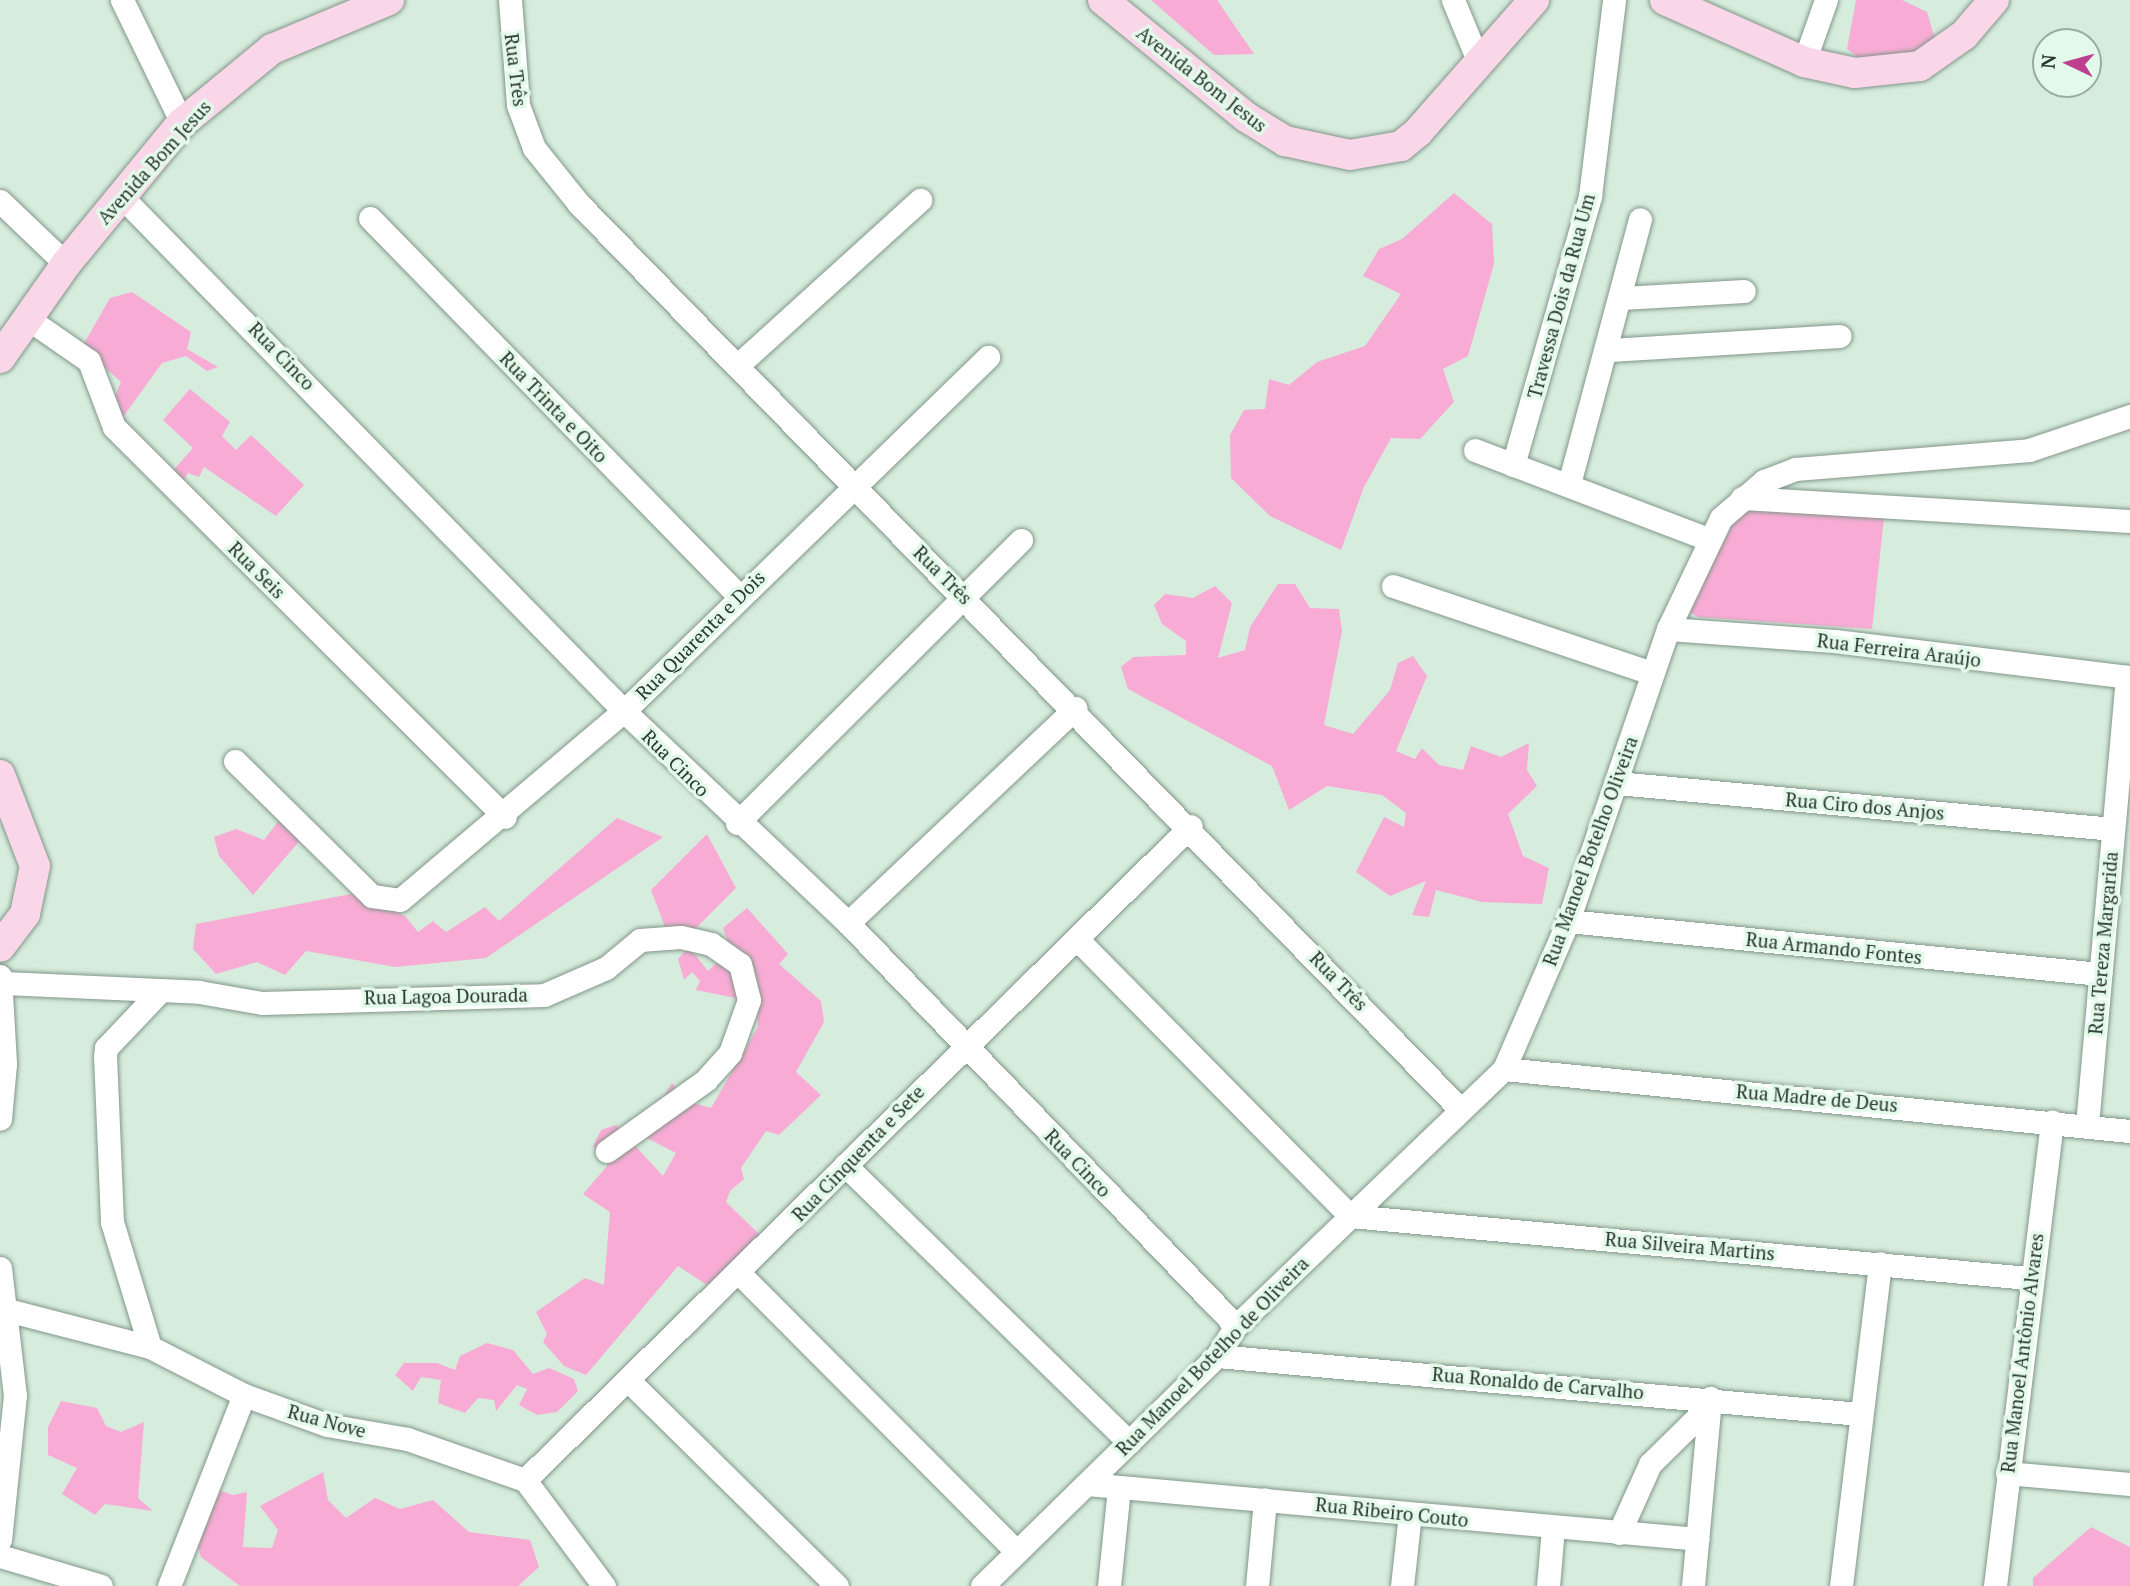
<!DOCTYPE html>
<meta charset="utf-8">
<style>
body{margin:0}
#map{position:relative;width:2130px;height:1586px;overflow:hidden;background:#d6ecdd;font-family:"PT Serif",serif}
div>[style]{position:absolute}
.green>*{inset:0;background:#f8acd5}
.roads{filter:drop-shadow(0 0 2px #829789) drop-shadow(0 0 2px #829789)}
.minor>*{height:23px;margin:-11.5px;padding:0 11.5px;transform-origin:11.5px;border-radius:11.5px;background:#fff}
.major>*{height:30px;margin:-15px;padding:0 15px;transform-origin:15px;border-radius:15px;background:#fad6e9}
span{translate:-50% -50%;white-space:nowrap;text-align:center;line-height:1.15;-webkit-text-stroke:7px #e3faea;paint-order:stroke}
.street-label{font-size:19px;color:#2c352f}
.north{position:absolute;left:2032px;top:28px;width:70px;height:70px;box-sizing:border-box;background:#e3faea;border:2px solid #9aab9f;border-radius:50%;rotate:275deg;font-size:19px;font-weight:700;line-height:28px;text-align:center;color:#2c352f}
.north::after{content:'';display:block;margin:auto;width:24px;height:32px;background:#bd3f8d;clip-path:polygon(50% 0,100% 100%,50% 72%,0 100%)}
</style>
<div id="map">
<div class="green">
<i style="clip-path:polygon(1151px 0,1217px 0,1254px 54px,1214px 55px)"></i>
<i style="clip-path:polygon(1856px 0,1902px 0,1927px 12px,1939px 53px,1863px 61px,1847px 49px)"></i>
<i style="clip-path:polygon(1454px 193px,1492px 224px,1494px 264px,1468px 356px,1443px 369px,1454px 402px,1420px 439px,1391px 438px,1364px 487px,1341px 550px,1270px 516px,1231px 478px,1230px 435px,1244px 410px,1265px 409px,1269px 379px,1289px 385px,1317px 362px,1365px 346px,1401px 294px,1363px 276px,1379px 249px,1402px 239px)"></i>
<i style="clip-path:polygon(132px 292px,191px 332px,187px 349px,218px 367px,207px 371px,186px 356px,162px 363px,123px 417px,111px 406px,121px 382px,82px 347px,110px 298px)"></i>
<i style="clip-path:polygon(190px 389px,230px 422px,222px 436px,236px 450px,251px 435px,304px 485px,276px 516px,204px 467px,199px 477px,188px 473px,180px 487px,170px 474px,193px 448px,163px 420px)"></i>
<i style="clip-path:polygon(1741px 507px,1885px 508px,1872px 629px,1698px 617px,1688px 611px)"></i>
<i style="clip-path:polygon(1278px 584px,1295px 584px,1310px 608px,1339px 609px,1342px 631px,1324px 725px,1353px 734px,1390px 690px,1398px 663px,1413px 656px,1427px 676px,1396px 751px,1415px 759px,1422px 748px,1439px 765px,1463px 770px,1471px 746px,1501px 757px,1529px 743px,1527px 770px,1537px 786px,1508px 814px,1523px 856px,1549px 868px,1542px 904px,1482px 902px,1436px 890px,1429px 917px,1412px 915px,1426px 881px,1390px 896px,1356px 872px,1384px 817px,1404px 827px,1406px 813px,1382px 795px,1327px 786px,1289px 810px,1272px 766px,1128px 689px,1121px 667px,1133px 657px,1186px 655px,1186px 641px,1162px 624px,1154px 605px,1165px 594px,1193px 598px,1215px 586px,1232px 603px,1218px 658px,1245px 650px,1250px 627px)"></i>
<i style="clip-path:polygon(283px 815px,303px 837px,253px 895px,219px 856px,214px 837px,236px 829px,264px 840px)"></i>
<i style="clip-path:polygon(617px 818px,663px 837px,486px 958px,395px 967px,306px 951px,285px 975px,257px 962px,216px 974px,193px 949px,196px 924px,356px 893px,405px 916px,418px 932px,433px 921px,446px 932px,485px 907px,499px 921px)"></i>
<i style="clip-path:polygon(707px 834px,736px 888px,690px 934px,665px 927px,651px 890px)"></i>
<i style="clip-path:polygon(747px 908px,788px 954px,779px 964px,821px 1001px,824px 1022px,796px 1072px,821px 1095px,779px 1135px,766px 1131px,741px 1168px,744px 1179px,730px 1191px,726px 1202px,760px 1235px,707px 1285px,678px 1266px,586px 1375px,564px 1366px,543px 1342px,547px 1334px,536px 1312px,585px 1278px,604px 1285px,610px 1212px,583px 1194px,608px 1165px,593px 1146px,601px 1130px,616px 1125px,663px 1176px,676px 1153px,641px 1135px,672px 1083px,686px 1101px,711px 1108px,758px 1027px,756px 1002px,696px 990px,700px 981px,692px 972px,684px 980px,678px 959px,689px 947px,708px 971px,731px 950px,723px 928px)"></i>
<i style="clip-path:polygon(487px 1343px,513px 1350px,533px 1374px,549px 1368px,574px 1379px,578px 1391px,557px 1412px,537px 1415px,519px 1405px,527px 1389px,517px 1385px,496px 1411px,494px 1400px,478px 1398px,465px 1413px,438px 1403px,441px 1380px,421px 1377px,413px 1391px,395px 1375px,404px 1363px,437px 1363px,455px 1370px,460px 1356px)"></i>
<i style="clip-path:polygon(61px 1401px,97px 1408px,106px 1426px,121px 1432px,144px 1422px,138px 1498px,153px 1511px,105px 1504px,95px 1515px,62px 1494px,77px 1468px,48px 1455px,48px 1427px)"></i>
<i style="clip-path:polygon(323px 1472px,328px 1500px,346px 1518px,375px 1498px,400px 1509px,433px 1500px,469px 1532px,530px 1540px,539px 1567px,518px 1586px,240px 1586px,201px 1557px,189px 1514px,210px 1487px,233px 1495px,247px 1492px,243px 1547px,272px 1548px,278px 1530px,260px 1506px)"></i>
<i style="clip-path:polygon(2091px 1527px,2130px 1547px,2130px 1586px,2033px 1586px,2033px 1578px)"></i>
</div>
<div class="roads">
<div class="minor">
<i style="left:122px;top:0;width:137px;rotate:64deg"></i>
<i style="left:510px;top:0;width:105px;rotate:85.6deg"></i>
<i style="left:518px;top:105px;width:46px;rotate:69.6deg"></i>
<i style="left:534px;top:148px;width:72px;rotate:51.2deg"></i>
<i style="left:579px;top:204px;width:1263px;rotate:45.77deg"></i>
<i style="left:1453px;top:0;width:63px;rotate:67.5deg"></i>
<i style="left:1804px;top:62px;width:66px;rotate:-70.5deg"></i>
<i style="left:121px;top:196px;width:720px;rotate:45.68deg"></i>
<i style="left:624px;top:711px;width:308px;rotate:43.4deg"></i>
<i style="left:848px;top:923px;width:559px;rotate:46.09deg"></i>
<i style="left:0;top:201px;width:91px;rotate:43.7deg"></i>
<i style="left:370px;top:218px;width:527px;rotate:45.69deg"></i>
<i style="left:1622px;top:298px;width:122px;rotate:-3.3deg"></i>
<i style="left:27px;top:318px;width:75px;rotate:34.7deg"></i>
<i style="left:89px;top:361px;width:71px;rotate:69.3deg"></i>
<i style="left:114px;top:427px;width:552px;rotate:44.93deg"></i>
<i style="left:1610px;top:350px;width:230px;rotate:-3.5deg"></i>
<i style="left:738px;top:365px;width:246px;rotate:-42.2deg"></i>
<i style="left:1475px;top:450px;width:247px;rotate:20.9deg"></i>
<i style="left:1513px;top:465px;width:280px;rotate:-74deg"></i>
<i style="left:1590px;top:196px;width:197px;rotate:-83deg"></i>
<i style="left:1569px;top:484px;width:274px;rotate:-75deg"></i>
<i style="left:1742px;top:498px;width:389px;rotate:3.4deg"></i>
<i style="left:1393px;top:586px;width:273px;rotate:18.6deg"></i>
<i style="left:1668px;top:629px;width:167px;rotate:4.1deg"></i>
<i style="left:1835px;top:641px;width:297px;rotate:7deg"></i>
<i style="left:235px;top:761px;width:192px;rotate:44.6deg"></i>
<i style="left:372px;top:896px;width:28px;rotate:8deg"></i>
<i style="left:400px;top:900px;width:293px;rotate:-40.2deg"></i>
<i style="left:624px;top:711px;width:508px;rotate:-44.2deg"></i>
<i style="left:1617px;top:783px;width:498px;rotate:5.3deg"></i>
<i style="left:737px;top:823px;width:401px;rotate:-44.9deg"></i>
<i style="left:1568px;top:921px;width:535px;rotate:5.69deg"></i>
<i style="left:848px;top:923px;width:313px;rotate:-43.4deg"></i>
<i style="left:1078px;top:940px;width:388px;rotate:45.4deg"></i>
<i style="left:1350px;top:1216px;width:682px;rotate:5.22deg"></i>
<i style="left:0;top:976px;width:88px;rotate:86.7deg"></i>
<i style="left:5px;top:1064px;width:55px;rotate:95.2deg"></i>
<i style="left:4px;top:983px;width:195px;rotate:2.6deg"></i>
<i style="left:199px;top:992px;width:64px;rotate:9.9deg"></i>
<i style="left:262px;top:1003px;width:282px;rotate:-1.6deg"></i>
<i style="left:544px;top:995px;width:68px;rotate:-23.5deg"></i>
<i style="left:606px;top:968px;width:44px;rotate:-39.5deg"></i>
<i style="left:640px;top:940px;width:41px;rotate:-4.2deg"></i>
<i style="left:681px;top:937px;width:31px;rotate:13deg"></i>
<i style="left:711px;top:944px;width:35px;rotate:35deg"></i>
<i style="left:740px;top:964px;width:37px;rotate:76deg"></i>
<i style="left:749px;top:1000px;width:56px;rotate:109.7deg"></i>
<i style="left:730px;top:1053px;width:36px;rotate:132deg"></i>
<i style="left:706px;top:1080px;width:122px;rotate:144.4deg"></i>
<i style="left:1504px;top:1069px;width:629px;rotate:5.66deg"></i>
<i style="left:2087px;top:1125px;width:450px;rotate:-84.9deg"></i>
<i style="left:845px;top:1165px;width:397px;rotate:44.3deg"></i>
<i style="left:0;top:1268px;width:128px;rotate:83.3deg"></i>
<i style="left:15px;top:1395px;width:145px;rotate:95.9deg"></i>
<i style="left:740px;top:1274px;width:392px;rotate:45.1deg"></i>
<i style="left:7px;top:1310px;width:148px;rotate:14.5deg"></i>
<i style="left:150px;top:1347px;width:106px;rotate:27.1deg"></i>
<i style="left:244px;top:1395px;width:88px;rotate:19.9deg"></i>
<i style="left:327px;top:1425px;width:81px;rotate:9.9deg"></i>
<i style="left:407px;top:1439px;width:125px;rotate:19.2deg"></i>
<i style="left:525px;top:1480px;width:132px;rotate:53.3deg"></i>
<i style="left:150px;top:1347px;width:131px;rotate:-106.9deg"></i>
<i style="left:112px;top:1222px;width:165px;rotate:-92.4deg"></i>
<i style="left:105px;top:1057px;width:9px;rotate:-84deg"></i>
<i style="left:106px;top:1048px;width:80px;rotate:-46.5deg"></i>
<i style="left:1217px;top:1356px;width:645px;rotate:5.16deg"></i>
<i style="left:629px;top:1381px;width:292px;rotate:44.6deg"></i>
<i style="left:2007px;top:1473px;width:123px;rotate:5.1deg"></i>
<i style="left:525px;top:1480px;width:933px;rotate:-44.48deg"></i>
<i style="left:1087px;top:1484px;width:613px;rotate:5.14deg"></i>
<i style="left:1619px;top:1533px;width:76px;rotate:-65.8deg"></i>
<i style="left:1650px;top:1464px;width:83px;rotate:-44.5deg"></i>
<i style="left:0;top:1556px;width:105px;rotate:16.5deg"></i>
<i style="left:169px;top:1586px;width:205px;rotate:-68.6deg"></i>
<i style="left:982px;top:1586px;width:329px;rotate:-44.4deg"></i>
<i style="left:1217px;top:1356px;width:36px;rotate:-58deg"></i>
<i style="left:1236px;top:1326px;width:371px;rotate:-43.8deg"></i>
<i style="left:1504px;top:1069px;width:161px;rotate:-66.6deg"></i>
<i style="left:1568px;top:921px;width:309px;rotate:-71.1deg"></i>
<i style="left:1668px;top:629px;width:123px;rotate:-64.5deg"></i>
<i style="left:1721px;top:518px;width:57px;rotate:-40.7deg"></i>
<i style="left:1764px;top:481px;width:33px;rotate:-21deg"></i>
<i style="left:1795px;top:469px;width:235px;rotate:-4.6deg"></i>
<i style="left:2029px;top:450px;width:107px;rotate:-18.6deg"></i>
<i style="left:1109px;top:1586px;width:99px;rotate:-84.2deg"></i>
<i style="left:1257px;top:1586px;width:87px;rotate:-84.7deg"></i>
<i style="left:1402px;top:1586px;width:72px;rotate:-83.7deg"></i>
<i style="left:1548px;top:1586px;width:58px;rotate:-85.1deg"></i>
<i style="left:1693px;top:1586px;width:189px;rotate:-84.8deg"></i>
<i style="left:1841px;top:1586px;width:325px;rotate:-83.1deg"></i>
<i style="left:1995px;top:1586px;width:468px;rotate:-83deg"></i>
</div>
<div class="major">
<i style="left:1103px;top:0;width:185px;rotate:39.3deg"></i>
<i style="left:1246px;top:117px;width:46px;rotate:31.6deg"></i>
<i style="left:1285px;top:141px;width:66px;rotate:12.2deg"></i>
<i style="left:1350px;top:155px;width:52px;rotate:-10deg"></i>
<i style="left:1401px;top:146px;width:22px;rotate:-39deg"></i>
<i style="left:1418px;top:132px;width:176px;rotate:-48.7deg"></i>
<i style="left:1665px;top:0;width:152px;rotate:24deg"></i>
<i style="left:1804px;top:62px;width:52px;rotate:12.2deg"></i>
<i style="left:1855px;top:73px;width:65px;rotate:-6.1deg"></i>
<i style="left:1920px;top:66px;width:54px;rotate:-35.2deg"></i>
<i style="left:1964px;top:35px;width:46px;rotate:-49.4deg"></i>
<i style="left:0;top:358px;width:115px;rotate:-54.9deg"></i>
<i style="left:66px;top:264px;width:183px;rotate:-50.6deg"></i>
<i style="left:182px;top:123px;width:117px;rotate:-39.4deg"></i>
<i style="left:272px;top:49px;width:127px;rotate:-22.7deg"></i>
<i style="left:0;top:775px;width:97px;rotate:69deg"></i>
<i style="left:35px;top:866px;width:49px;rotate:101.8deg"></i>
<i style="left:25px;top:914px;width:41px;rotate:127.1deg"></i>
</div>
</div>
<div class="street-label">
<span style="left:516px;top:70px;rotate:83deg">Rua Três</span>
<span style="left:1202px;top:79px;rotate:38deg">Avenida Bom Jesus</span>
<span style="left:154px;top:162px;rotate:-48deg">Avenida Bom Jesus</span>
<span style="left:1561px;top:296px;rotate:-75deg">Travessa Dois da Rua Um</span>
<span style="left:282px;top:356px;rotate:46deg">Rua Cinco</span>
<span style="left:554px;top:407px;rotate:46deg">Rua Trinta e Oito</span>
<span style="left:257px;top:570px;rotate:45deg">Rua Seis</span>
<span style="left:943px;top:575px;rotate:45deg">Rua Três</span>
<span style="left:700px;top:635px;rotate:-45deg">Rua Quarenta e Dois</span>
<span style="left:1899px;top:650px;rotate:7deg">Rua Ferreira Araújo</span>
<span style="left:676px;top:763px;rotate:45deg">Rua Cinco</span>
<span style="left:1865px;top:806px;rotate:5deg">Rua Ciro dos Anjos</span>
<span style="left:1590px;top:851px;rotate:-70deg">Rua Manoel Botelho Oliveira</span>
<span style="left:2103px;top:943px;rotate:-85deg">Rua Tereza Margarida</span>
<span style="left:1834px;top:948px;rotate:6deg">Rua Armando Fontes</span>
<span style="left:1339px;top:981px;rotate:46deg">Rua Três</span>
<span style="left:446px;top:996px;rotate:-1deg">Rua Lagoa Dourada</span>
<span style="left:1817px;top:1098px;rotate:5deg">Rua Madre de Deus</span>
<span style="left:858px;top:1153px;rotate:-46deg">Rua Cinquenta e Sete</span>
<span style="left:1078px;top:1163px;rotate:46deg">Rua Cinco</span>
<span style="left:1690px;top:1246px;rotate:5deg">Rua Silveira Martins</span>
<span style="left:2022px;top:1353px;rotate:-83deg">Rua Manoel Antônio Alvares</span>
<span style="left:1212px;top:1356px;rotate:-46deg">Rua Manoel Botelho de Oliveira</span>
<span style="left:1538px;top:1383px;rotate:5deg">Rua Ronaldo de Carvalho</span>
<span style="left:327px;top:1421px;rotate:15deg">Rua Nove</span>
<span style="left:1392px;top:1512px;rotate:6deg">Rua Ribeiro Couto</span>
</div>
<div class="north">N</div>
</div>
